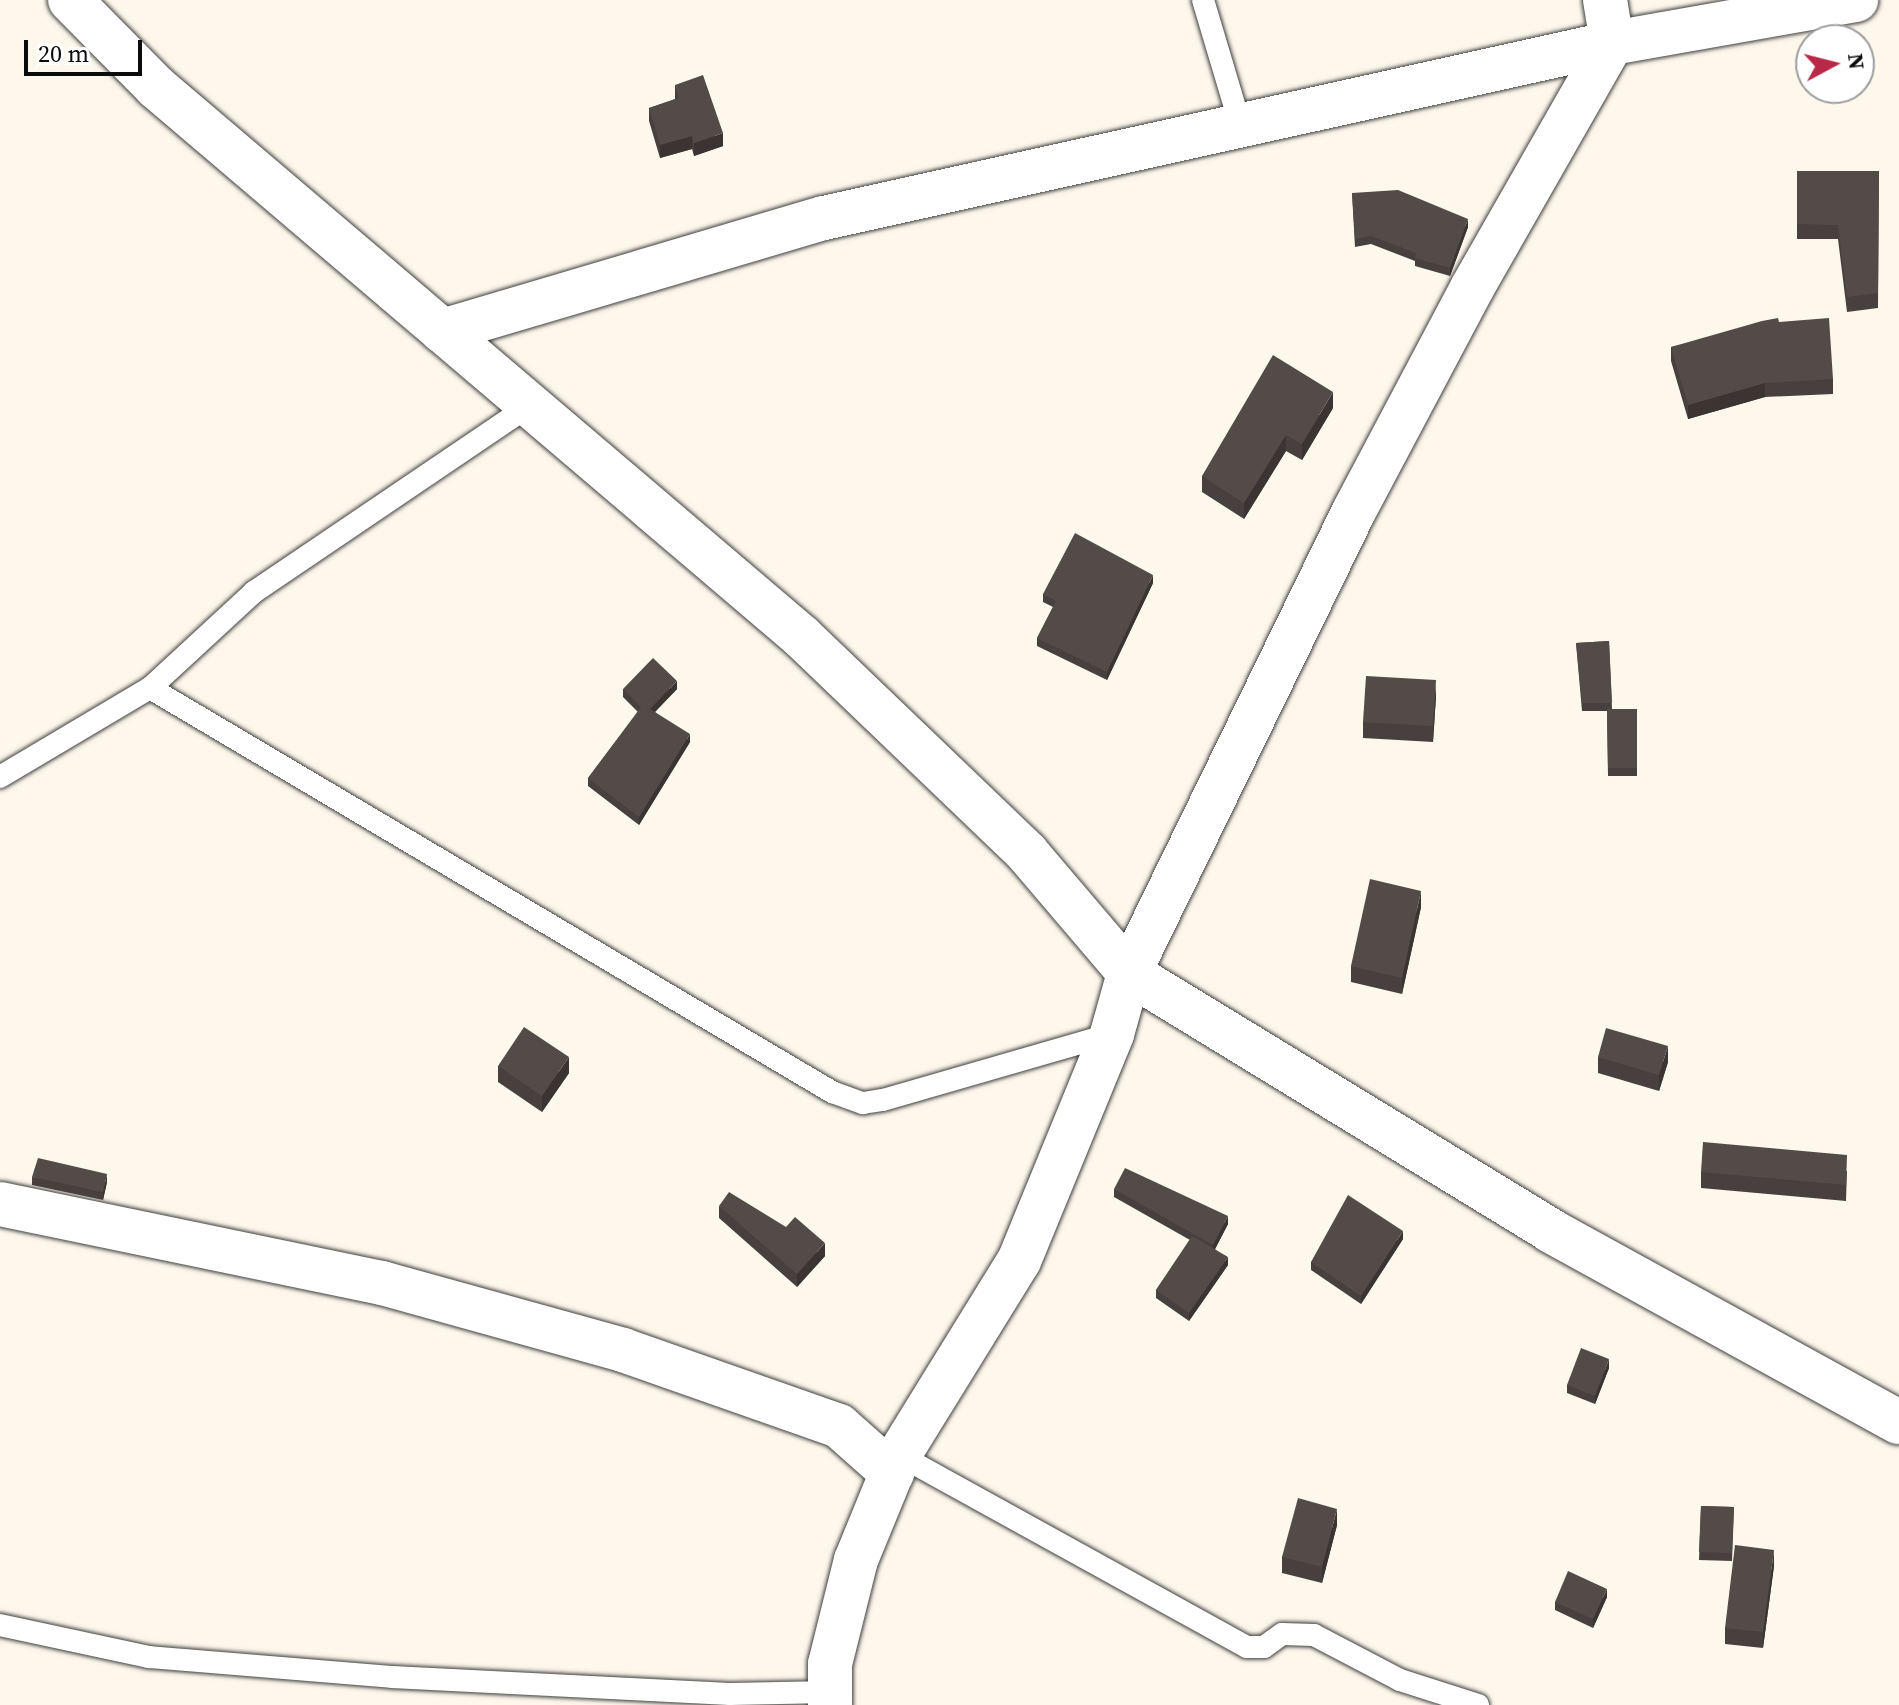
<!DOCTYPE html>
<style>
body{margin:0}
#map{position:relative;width:1899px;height:1705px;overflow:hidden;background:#fef8ec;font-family:"Source Serif 4",serif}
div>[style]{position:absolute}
.roads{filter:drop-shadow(0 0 2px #3f3f3f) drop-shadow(0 0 2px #3f3f3f)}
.service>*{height:22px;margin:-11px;padding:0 11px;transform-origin:11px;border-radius:11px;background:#fff}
.minor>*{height:44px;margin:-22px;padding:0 22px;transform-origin:22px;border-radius:22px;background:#fff}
.wall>*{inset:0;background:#48403f}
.shaded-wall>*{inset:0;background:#3b3433}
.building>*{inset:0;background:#544b49}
span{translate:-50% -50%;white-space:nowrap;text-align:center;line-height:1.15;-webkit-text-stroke:8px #fff;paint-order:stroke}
.north{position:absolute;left:1795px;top:24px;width:80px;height:80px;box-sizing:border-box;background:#fff;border:2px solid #9e9e9e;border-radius:50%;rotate:83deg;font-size:22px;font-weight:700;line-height:32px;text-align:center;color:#0c0c0c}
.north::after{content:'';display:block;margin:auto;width:28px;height:36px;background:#b72947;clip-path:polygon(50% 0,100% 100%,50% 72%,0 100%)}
.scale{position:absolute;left:24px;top:40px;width:118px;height:36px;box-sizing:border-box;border:4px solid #0c0c0c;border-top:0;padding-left:10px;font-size:24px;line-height:28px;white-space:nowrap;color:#0c0c0c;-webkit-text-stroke:6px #fff;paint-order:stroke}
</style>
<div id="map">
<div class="roads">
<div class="service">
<i style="left:1203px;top:0;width:129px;rotate:73.4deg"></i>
<i style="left:150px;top:688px;width:793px;rotate:30.64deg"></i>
<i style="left:832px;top:1092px;width:33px;rotate:20deg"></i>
<i style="left:863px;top:1103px;width:20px;rotate:-9deg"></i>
<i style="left:883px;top:1100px;width:237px;rotate:-16.1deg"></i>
<i style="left:0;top:777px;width:174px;rotate:-30.7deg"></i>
<i style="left:150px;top:688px;width:142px;rotate:-42.7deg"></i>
<i style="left:254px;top:592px;width:333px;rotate:-34.1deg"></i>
<i style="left:899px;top:1455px;width:397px;rotate:28.9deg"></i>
<i style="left:1247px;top:1647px;width:17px"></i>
<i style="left:1264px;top:1647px;width:22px;rotate:-36deg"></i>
<i style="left:1282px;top:1634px;width:32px;rotate:2deg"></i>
<i style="left:1314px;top:1635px;width:97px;rotate:27.6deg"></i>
<i style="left:1400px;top:1680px;width:82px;rotate:17.8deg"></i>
<i style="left:0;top:1625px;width:152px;rotate:12.1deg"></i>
<i style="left:149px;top:1657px;width:244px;rotate:4.7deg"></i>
<i style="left:392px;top:1677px;width:338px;rotate:2.9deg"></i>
<i style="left:730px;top:1694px;width:100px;rotate:-1.1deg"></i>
</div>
<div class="minor">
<i style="left:70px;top:0;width:122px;rotate:45.3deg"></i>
<i style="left:156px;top:87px;width:848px;rotate:40.41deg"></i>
<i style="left:802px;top:637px;width:312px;rotate:43.8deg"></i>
<i style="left:1027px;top:853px;width:157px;rotate:49.6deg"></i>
<i style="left:1129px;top:973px;width:495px;rotate:31.4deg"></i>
<i style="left:1551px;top:1231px;width:397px;rotate:28.8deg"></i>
<i style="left:442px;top:331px;width:398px;rotate:-16.5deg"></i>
<i style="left:824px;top:218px;width:807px;rotate:-12.52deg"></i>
<i style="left:1612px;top:43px;width:248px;rotate:-10deg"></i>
<i style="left:0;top:1204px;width:390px;rotate:11.7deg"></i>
<i style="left:382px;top:1283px;width:250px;rotate:15.5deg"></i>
<i style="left:623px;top:1350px;width:229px;rotate:19.4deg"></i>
<i style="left:839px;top:1426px;width:71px;rotate:41.6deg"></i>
<i style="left:830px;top:1705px;width:41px;rotate:-90deg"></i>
<i style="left:830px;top:1664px;width:107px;rotate:-76deg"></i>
<i style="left:856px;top:1560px;width:113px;rotate:-67.7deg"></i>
<i style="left:899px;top:1455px;width:228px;rotate:-58.3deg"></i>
<i style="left:1019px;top:1261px;width:245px;rotate:-67.7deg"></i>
<i style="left:1112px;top:1034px;width:63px;rotate:-74.4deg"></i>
<i style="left:1129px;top:973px;width:514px;rotate:-64.03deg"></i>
<i style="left:1354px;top:511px;width:252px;rotate:-62.1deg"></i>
<i style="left:1472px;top:288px;width:282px;rotate:-60.3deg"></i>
<i style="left:1612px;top:43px;width:44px;rotate:-99.2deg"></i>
</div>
</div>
<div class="wall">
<i style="clip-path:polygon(675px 85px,723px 146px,694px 156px,692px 149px,660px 158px,649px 121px,649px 108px,675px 99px)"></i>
<i style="clip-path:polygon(1797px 171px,1879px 171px,1878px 308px,1847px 312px,1838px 239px,1797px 239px)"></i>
<i style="clip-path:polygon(1352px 193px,1468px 227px,1450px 276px,1415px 266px,1415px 261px,1371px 244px,1355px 247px)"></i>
<i style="clip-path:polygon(1779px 322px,1833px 379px,1833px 394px,1765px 397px,1688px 419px,1671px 361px,1671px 347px)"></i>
<i style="clip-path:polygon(1333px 408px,1302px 460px,1286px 451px,1244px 519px,1202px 492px,1202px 476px)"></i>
<i style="clip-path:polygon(1153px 583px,1107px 680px,1037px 646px,1037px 638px,1053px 607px,1043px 602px,1043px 594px)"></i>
<i style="clip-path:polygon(1609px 641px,1612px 709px,1637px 709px,1637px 776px,1608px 776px,1607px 711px,1582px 711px,1576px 643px)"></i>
<i style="clip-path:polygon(623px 689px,677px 689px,655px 712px,690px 742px,639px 825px,588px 786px,588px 778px,638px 712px,623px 697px)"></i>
<i style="clip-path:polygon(1436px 696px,1433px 742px,1363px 738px,1363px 722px)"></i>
<i style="clip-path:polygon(1421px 907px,1402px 994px,1351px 982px,1351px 966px)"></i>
<i style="clip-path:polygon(1598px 1057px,1668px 1062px,1659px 1091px,1598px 1073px)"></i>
<i style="clip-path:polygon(498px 1066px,569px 1073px,542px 1112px,498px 1082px)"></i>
<i style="clip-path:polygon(1847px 1171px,1846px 1201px,1701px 1188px,1701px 1172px)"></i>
<i style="clip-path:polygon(32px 1177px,107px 1182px,103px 1200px,32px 1185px)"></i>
<i style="clip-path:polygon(1114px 1189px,1228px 1224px,1215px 1249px,1228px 1265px,1189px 1321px,1156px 1298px,1156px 1290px,1190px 1240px,1114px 1197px)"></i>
<i style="clip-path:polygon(719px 1206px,825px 1256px,797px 1287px,719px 1218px)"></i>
<i style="clip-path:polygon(1403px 1239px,1361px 1304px,1311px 1270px,1311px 1262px)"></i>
<i style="clip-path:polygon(1609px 1368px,1595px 1404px,1567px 1393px,1567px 1385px)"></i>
<i style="clip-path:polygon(1701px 1506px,1734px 1507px,1732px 1561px,1699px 1560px)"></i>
<i style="clip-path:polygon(1337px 1525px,1322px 1583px,1282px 1573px,1282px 1557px)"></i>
<i style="clip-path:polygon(1774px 1566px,1763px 1648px,1725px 1644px,1725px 1628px)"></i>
<i style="clip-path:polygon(1607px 1597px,1593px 1628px,1555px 1610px,1555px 1602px)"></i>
</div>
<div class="shaded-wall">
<i style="clip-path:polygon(723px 133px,723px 146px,694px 156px,694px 143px)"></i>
<i style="clip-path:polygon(692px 136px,692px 149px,660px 158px,660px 145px)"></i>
<i style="clip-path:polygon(1468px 219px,1468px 227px,1450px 276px,1450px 268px)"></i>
<i style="clip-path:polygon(1765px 383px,1765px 397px,1688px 419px,1688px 405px)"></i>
<i style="clip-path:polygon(1333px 392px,1333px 408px,1302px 460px,1302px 444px)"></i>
<i style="clip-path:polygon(1286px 435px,1286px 451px,1244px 519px,1244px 503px)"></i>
<i style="clip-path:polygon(1153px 575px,1153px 583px,1107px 680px,1107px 672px)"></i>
<i style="clip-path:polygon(1436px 680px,1436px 696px,1433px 742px,1433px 726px)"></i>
<i style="clip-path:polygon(677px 681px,677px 689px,650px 717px,650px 709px)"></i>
<i style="clip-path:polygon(690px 734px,690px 742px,639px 825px,639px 817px)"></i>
<i style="clip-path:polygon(1421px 891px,1421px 907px,1402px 994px,1402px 978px)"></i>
<i style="clip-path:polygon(1668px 1046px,1668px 1062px,1659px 1091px,1659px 1075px)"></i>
<i style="clip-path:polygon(569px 1057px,569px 1073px,542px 1112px,542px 1096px)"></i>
<i style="clip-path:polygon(107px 1174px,107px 1182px,103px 1200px,103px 1192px)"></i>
<i style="clip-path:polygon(1228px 1216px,1228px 1224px,1213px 1253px,1213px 1245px)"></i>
<i style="clip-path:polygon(1403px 1231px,1403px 1239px,1361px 1304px,1361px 1296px)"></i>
<i style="clip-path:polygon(825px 1243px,825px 1256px,797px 1287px,797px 1274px)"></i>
<i style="clip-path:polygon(1228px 1257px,1228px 1265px,1189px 1321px,1189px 1313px)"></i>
<i style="clip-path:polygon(1609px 1359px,1609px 1368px,1595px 1404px,1595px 1396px)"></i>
<i style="clip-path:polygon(1337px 1509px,1337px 1525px,1322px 1583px,1322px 1567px)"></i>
<i style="clip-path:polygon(1774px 1550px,1774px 1566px,1763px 1648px,1763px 1632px)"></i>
<i style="clip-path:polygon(1607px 1589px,1607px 1597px,1593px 1628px,1593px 1619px)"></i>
</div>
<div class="building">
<i style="clip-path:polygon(703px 75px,723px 133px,694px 143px,692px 136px,660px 145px,649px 108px,679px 98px,675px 85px)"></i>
<i style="clip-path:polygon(1797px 171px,1879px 171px,1878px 293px,1847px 297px,1838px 225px,1797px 224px)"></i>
<i style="clip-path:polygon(1398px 190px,1468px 219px,1450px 268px,1415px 258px,1416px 253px,1371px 236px,1355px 239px,1352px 193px)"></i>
<i style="clip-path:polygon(1778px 318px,1779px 322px,1829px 318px,1833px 379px,1765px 383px,1688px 405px,1671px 347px,1762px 321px)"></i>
<i style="clip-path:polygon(1273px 355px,1333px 392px,1302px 444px,1286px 435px,1244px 503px,1202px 476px)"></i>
<i style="clip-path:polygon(1075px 533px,1153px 575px,1107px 672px,1037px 638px,1056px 601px,1043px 594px)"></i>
<i style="clip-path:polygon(1609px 641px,1612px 703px,1582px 703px,1576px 643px)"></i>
<i style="clip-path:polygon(653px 658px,677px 681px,650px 709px,690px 734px,639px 817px,588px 778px,641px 707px,623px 689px)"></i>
<i style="clip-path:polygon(1366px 676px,1436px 680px,1433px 726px,1363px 722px)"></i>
<i style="clip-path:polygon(1607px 709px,1637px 709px,1637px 768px,1608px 768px)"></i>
<i style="clip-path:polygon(1370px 879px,1421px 891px,1402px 978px,1351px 966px)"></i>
<i style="clip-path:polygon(524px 1027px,569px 1057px,542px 1096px,498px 1066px)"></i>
<i style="clip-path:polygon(1606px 1028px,1668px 1046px,1659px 1075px,1598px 1057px)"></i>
<i style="clip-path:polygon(1703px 1142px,1847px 1155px,1846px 1185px,1701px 1172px)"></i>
<i style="clip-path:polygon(38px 1158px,107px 1174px,103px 1192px,32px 1177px)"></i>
<i style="clip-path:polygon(1125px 1168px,1228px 1216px,1213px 1245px,1114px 1189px)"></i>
<i style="clip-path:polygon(729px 1192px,786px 1227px,795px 1217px,825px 1243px,797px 1274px,719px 1206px)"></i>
<i style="clip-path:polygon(1348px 1195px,1403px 1231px,1361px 1296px,1311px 1262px)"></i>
<i style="clip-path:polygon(1192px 1236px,1228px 1257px,1189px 1313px,1156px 1290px)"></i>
<i style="clip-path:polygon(1581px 1348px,1609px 1359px,1595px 1396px,1567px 1385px)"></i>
<i style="clip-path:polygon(1298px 1498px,1337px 1509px,1322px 1567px,1282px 1557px)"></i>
<i style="clip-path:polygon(1701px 1506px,1734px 1507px,1732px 1553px,1699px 1552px)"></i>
<i style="clip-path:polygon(1735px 1545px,1774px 1550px,1763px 1632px,1725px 1628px)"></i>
<i style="clip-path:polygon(1568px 1571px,1607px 1589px,1593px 1619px,1555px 1602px)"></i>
</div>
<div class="north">N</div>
<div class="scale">20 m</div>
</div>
